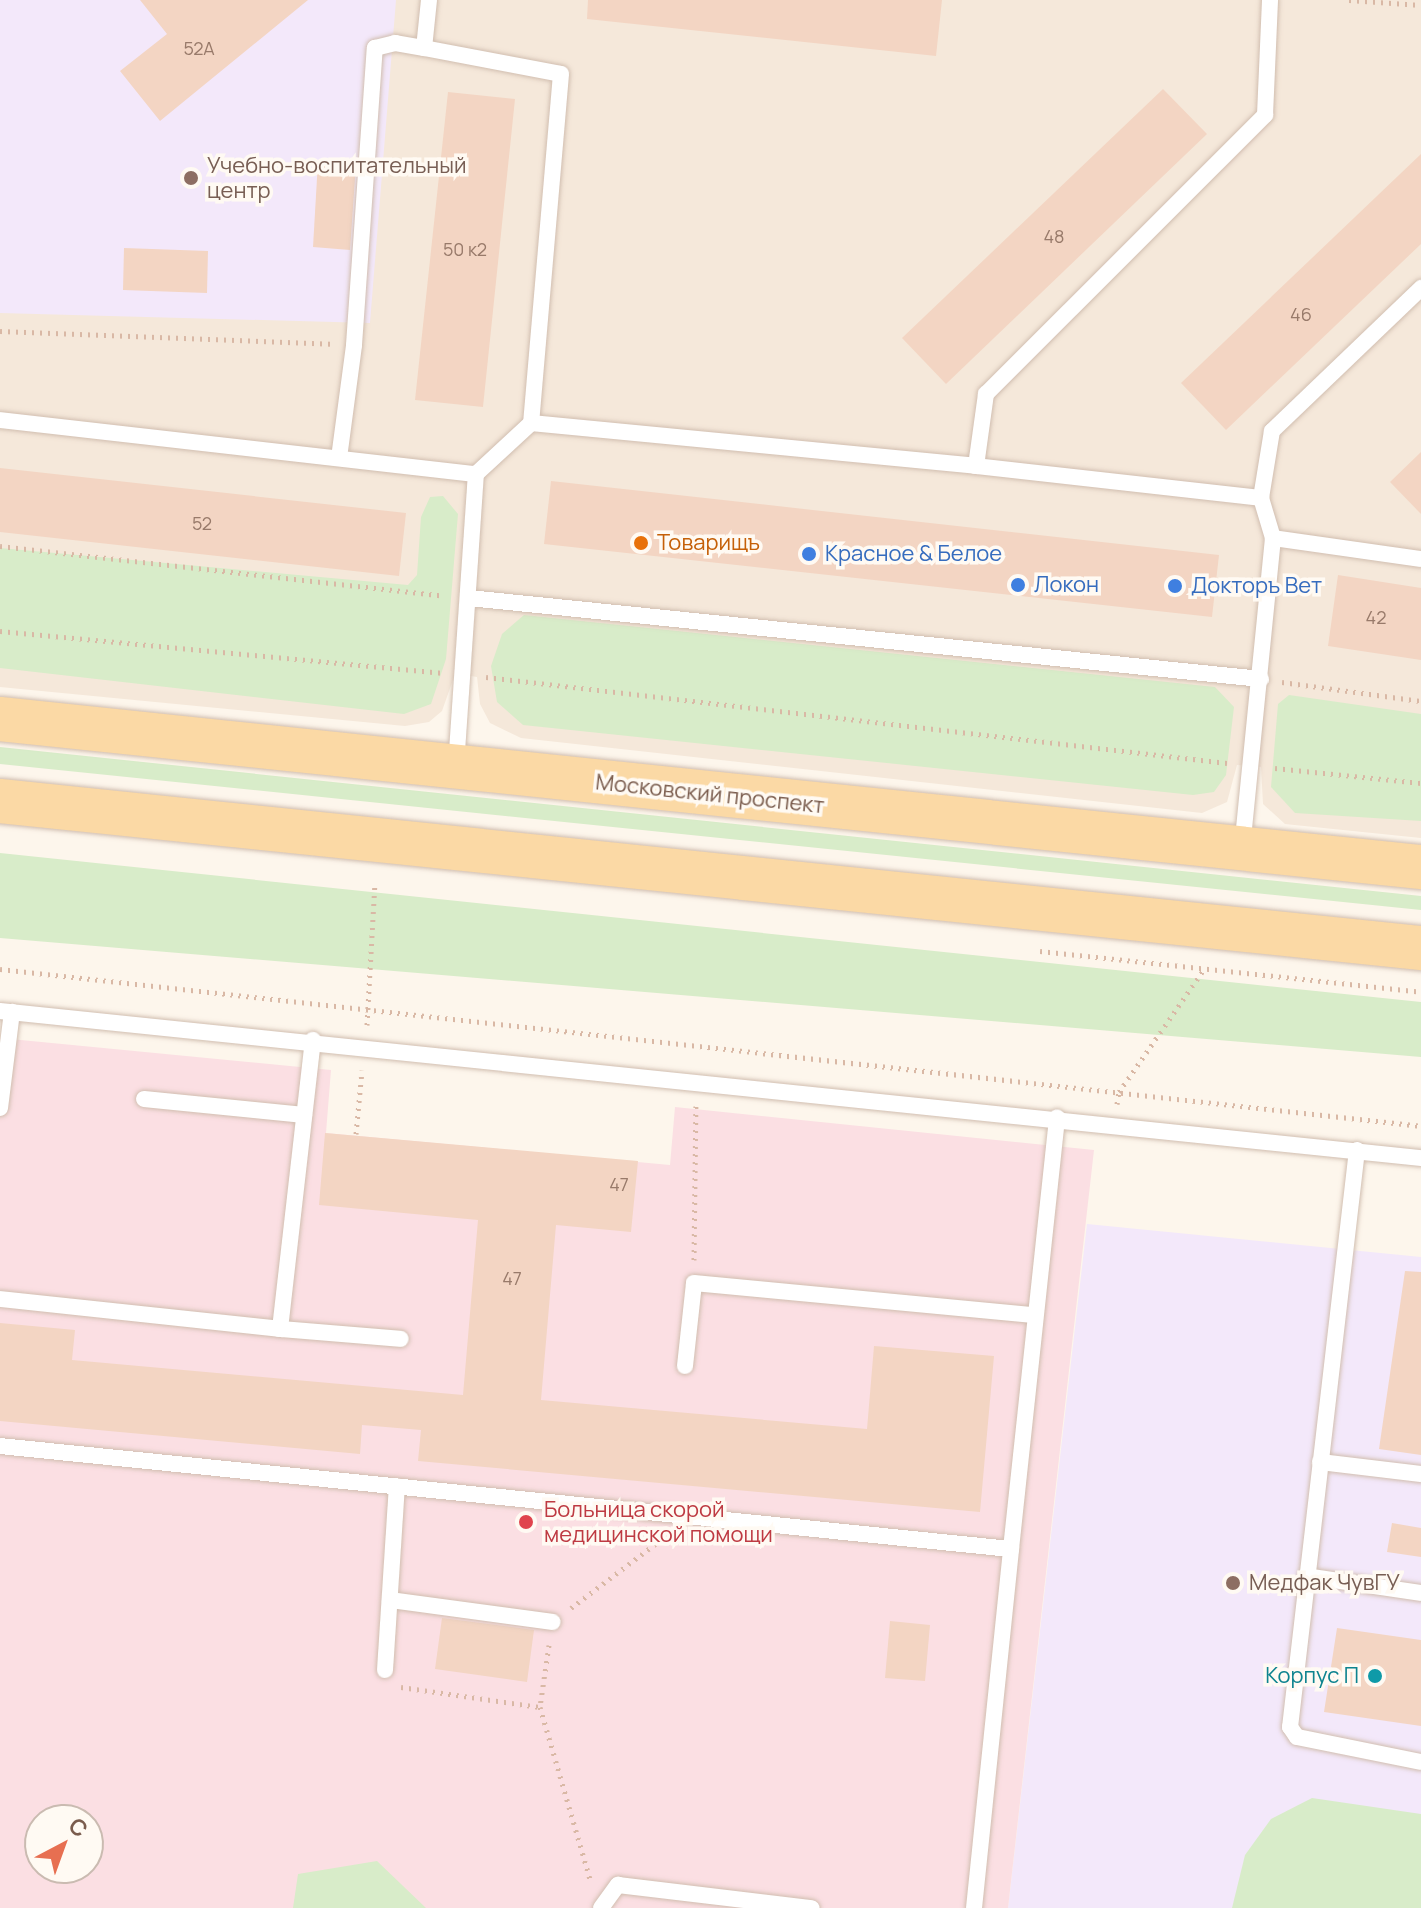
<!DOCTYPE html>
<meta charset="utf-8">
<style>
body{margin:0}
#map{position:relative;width:1421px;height:1908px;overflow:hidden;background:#fdf6ec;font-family:Manrope,sans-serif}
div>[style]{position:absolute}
.residential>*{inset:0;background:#f5e8da}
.education>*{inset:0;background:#f3e8fa}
.medical>*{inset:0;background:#fbdfe3}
.green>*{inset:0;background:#d8ecc9}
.building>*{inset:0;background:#f3d5c3}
.path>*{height:5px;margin-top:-2.5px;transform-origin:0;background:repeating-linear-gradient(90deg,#d9b8a5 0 2px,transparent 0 8px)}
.roads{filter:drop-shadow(0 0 2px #d1beb0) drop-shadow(0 0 2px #d1beb0)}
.lane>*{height:16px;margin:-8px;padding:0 8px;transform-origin:8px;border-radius:8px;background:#fff}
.primary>*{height:44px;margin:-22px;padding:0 22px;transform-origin:22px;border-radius:22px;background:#fbd9a5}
.dots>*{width:22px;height:22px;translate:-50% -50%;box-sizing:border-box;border:4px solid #fffaf3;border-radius:50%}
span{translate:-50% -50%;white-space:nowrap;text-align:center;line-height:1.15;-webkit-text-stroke:7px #fffaf3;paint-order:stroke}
.number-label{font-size:18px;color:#987a6a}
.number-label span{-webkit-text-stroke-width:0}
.education-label{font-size:22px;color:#785e54}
.left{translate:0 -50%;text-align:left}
.food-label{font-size:22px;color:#c56008}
.shop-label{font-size:22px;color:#366cbe}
.street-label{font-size:22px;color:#7a5c4d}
.health-label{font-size:22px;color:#be3a42}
.culture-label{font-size:22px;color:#0d838f}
.right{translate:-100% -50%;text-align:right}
.north{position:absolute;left:24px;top:1804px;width:80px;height:80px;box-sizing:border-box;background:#fffaf3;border:2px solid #cabbb1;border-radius:50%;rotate:41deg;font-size:22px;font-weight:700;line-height:32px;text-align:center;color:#7a5c4d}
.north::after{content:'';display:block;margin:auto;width:28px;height:36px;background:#e76f51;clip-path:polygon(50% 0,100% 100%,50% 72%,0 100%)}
</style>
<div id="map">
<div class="residential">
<i style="clip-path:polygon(0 0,1421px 0,1421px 838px,1285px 824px,1263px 804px,1261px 767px,1237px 765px,1227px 802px,1202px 813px,521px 738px,490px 723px,480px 704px,477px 677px,464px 675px,455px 674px,442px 711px,429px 722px,405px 726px,0 687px)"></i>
</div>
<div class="education">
<i style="clip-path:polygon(0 0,396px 0,370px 323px,0 313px)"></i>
<i style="clip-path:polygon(1087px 1224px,1421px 1257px,1421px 1908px,1008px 1908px)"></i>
</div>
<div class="medical">
<i style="clip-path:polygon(evenodd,0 1038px,331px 1070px,326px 1133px,670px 1165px,675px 1107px,1094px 1150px,1008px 1908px,0 1908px,0 1038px,40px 1820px,88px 1820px,88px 1868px,40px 1868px,40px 1820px)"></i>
</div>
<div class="green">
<i style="clip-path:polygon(443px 496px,458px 514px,446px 659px,431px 704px,404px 714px,0 668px,0 548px,408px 585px,417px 575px,421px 517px,430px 497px)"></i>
<i style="clip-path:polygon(524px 615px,1215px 687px,1234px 707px,1226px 775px,1214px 792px,1193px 795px,523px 725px,497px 702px,491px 666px,502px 634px)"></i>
<i style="clip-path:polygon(1289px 695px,1421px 714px,1421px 821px,1295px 813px,1271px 787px,1278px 704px)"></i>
<i style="clip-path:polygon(0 747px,1421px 896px,1421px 910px,0 764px)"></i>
<i style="clip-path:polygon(0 853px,1421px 1002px,1421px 1057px,0 938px)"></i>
<i style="clip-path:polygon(1312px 1798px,1421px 1814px,1421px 1908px,1232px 1908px,1245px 1855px,1271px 1819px)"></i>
<i style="clip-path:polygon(377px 1861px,426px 1908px,293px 1908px,298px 1874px)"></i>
</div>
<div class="building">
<i style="clip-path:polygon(140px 0,308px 0,160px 121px,120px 71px,167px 34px)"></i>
<i style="clip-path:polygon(588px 0,942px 0,936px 56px,587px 19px)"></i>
<i style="clip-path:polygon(1163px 89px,1207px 134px,946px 384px,902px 338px)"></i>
<i style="clip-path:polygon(448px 92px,515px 99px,483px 407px,415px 400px)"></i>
<i style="clip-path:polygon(1421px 154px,1421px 244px,1226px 430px,1181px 383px)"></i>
<i style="clip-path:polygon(318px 161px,356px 164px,350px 250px,313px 247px)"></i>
<i style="clip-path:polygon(124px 248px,208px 251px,207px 293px,123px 290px)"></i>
<i style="clip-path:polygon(1421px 452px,1421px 514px,1390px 482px)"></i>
<i style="clip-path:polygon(0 468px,406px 513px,399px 576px,0 532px)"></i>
<i style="clip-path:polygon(551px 481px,1219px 555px,1212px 617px,544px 544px)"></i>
<i style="clip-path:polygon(1338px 575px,1421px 588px,1421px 660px,1328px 646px)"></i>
<i style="clip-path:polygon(325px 1133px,638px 1161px,631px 1232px,556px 1225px,541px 1400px,867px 1429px,874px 1346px,994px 1356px,980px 1512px,418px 1461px,421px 1430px,362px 1425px,360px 1454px,0 1421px,0 1323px,75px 1330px,72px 1360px,463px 1395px,478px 1220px,319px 1205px)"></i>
<i style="clip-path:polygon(1405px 1271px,1421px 1272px,1421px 1455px,1379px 1449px)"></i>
<i style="clip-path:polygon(1392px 1523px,1421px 1528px,1421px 1557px,1387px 1552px)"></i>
<i style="clip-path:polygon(442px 1618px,534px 1630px,527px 1682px,435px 1669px)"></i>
<i style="clip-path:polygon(890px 1621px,930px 1625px,925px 1681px,885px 1678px)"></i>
<i style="clip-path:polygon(1337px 1628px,1421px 1640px,1421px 1726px,1324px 1712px)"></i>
</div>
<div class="path">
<i style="left:1349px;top:0;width:72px;rotate:4deg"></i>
<i style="left:0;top:331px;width:331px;rotate:2.2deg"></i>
<i style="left:0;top:546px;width:447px;rotate:6.4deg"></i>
<i style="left:0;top:631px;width:443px;rotate:5.4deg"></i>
<i style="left:486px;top:677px;width:746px;rotate:6.62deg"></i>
<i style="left:1282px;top:682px;width:140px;rotate:7.8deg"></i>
<i style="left:1275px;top:768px;width:147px;rotate:5.9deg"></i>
<i style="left:1040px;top:951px;width:383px;rotate:6.1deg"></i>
<i style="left:0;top:969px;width:1430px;rotate:6.3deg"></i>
<i style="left:367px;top:1025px;width:143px;rotate:-86.8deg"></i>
<i style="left:1117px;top:1104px;width:12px;rotate:-81deg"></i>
<i style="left:1119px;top:1092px;width:151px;rotate:-55.3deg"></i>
<i style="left:356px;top:1134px;width:64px;rotate:-84.6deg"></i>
<i style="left:694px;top:1260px;width:154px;rotate:-89.3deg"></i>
<i style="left:571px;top:1608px;width:114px;rotate:-37.2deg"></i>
<i style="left:549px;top:1645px;width:63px;rotate:98.3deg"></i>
<i style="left:540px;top:1707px;width:182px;rotate:73.8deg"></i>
<i style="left:401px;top:1687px;width:140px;rotate:8.2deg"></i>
</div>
<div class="roads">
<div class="lane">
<i style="left:429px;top:0;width:48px;rotate:95.9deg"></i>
<i style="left:424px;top:48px;width:139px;rotate:10.7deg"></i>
<i style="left:561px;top:74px;width:350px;rotate:94.9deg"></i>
<i style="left:0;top:420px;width:479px;rotate:6.5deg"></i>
<i style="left:339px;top:458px;width:114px;rotate:-82.4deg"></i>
<i style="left:354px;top:345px;width:298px;rotate:-86deg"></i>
<i style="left:375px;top:48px;width:21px;rotate:-14deg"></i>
<i style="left:395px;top:43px;width:29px;rotate:10deg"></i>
<i style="left:976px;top:466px;width:73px;rotate:-82.1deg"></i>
<i style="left:986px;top:394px;width:395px;rotate:-45deg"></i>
<i style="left:1265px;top:115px;width:115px;rotate:-87.5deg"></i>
<i style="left:1261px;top:498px;width:68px;rotate:-80.7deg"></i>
<i style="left:1272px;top:431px;width:207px;rotate:-43.8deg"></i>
<i style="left:1273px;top:538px;width:149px;rotate:8.1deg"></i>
<i style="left:469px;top:598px;width:796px;rotate:5.84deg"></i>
<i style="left:456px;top:766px;width:293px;rotate:-86.1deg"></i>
<i style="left:476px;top:474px;width:75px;rotate:-42.8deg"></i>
<i style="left:531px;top:423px;width:447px;rotate:5.5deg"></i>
<i style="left:976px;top:466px;width:287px;rotate:6.4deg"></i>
<i style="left:1261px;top:498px;width:42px;rotate:73.3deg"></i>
<i style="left:1273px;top:538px;width:310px;rotate:95.7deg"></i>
<i style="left:0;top:1011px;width:1429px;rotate:5.91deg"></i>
<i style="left:144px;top:1099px;width:161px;rotate:5.7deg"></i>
<i style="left:0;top:1108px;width:97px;rotate:-82.9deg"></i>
<i style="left:1357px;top:1150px;width:581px;rotate:96.62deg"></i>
<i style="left:1290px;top:1727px;width:12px;rotate:55deg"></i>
<i style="left:1297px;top:1737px;width:126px;rotate:11.4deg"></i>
<i style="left:0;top:1299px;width:282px;rotate:6.1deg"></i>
<i style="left:280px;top:1329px;width:291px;rotate:-83.5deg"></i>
<i style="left:280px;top:1329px;width:121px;rotate:4.7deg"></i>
<i style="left:685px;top:1366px;width:83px;rotate:-83.8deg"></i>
<i style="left:694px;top:1283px;width:341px;rotate:5.4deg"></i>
<i style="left:0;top:1446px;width:1016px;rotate:5.82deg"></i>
<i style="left:1011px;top:1549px;width:434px;rotate:-83.9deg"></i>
<i style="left:1320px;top:1462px;width:102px;rotate:6.8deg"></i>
<i style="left:1306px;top:1576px;width:116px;rotate:8.4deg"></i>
<i style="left:390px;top:1600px;width:164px;rotate:7.7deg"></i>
<i style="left:385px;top:1670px;width:184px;rotate:-86.3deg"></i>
<i style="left:601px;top:1908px;width:29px;rotate:-54deg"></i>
<i style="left:618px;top:1885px;width:195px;rotate:6.8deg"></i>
<i style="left:974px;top:1908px;width:361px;rotate:-84.1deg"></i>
</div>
<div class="primary">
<i style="left:0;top:719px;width:1429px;rotate:5.95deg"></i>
<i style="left:0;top:801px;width:1429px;rotate:5.91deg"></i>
</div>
</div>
<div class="dots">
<i style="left:191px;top:178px;background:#8d6e63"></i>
<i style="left:641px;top:543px;background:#e8710a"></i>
<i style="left:809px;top:554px;background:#3f7fe0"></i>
<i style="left:1018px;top:585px;background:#3f7fe0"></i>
<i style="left:1175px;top:586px;background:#3f7fe0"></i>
<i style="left:526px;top:1522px;background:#e0444e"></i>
<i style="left:1233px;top:1583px;background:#8d6e63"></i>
<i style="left:1375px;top:1676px;background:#0f9aa8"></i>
</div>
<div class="number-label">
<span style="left:199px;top:48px">52А</span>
<span style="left:1054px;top:236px">48</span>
<span style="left:465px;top:249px">50 к2</span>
<span style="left:1301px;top:314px">46</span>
<span style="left:202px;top:523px">52</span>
<span style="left:1376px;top:617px">42</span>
<span style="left:619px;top:1184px">47</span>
<span style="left:512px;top:1278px">47</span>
</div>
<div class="education-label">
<span class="left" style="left:207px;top:178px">Учебно-воспитательный<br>центр</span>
<span class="left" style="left:1249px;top:1583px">Медфак ЧувГУ</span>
</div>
<div class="food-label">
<span class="left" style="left:657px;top:543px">Товарищъ</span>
</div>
<div class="shop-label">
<span class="left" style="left:825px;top:554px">Красное &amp; Белое</span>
<span class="left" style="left:1034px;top:585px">Локон</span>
<span class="left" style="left:1191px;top:586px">Докторъ Вет</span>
</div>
<div class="street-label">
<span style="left:710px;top:794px;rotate:6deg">Московский проспект</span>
</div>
<div class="health-label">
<span class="left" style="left:544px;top:1522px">Больница скорой<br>медицинской помощи</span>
</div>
<div class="culture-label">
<span class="right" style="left:1359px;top:1676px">Корпус П</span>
</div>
<div class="north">С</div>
</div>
